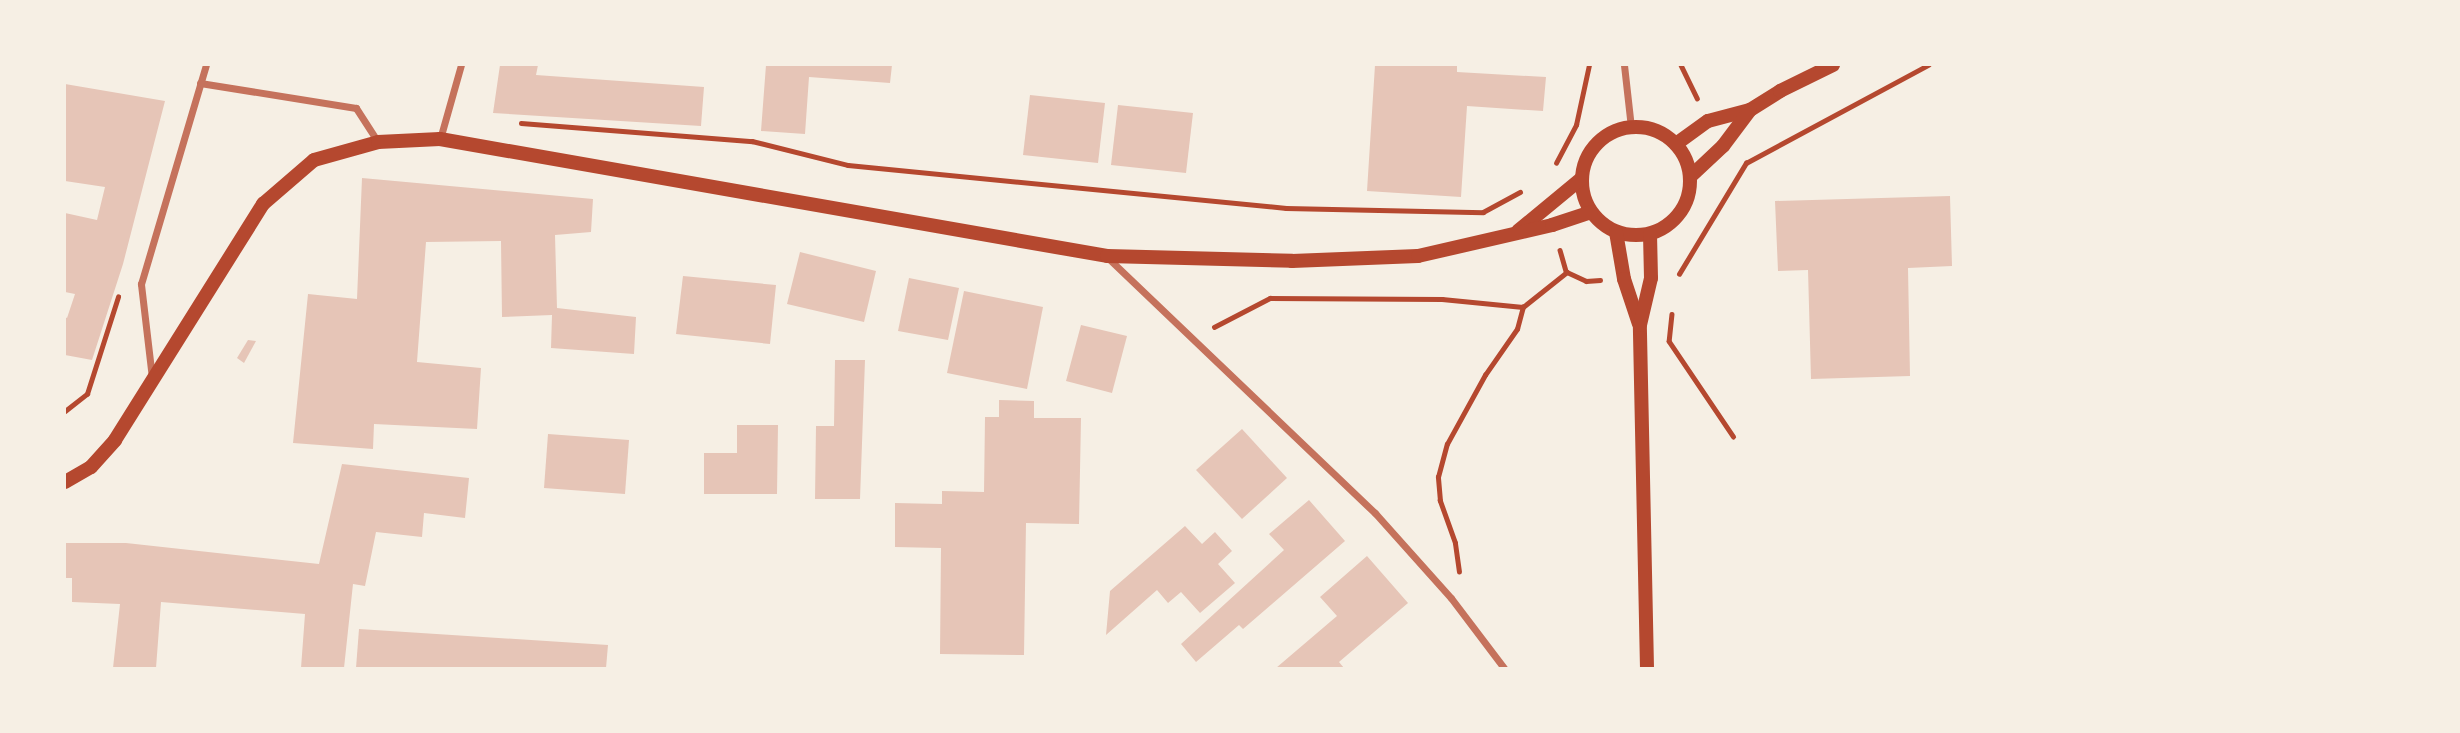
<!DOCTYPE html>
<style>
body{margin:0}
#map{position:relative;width:2460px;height:733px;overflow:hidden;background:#f6efe4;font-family:"IBM Plex Serif",serif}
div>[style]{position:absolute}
.building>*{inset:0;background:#e6c5b7}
.path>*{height:4.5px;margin:-2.25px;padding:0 2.25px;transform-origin:2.25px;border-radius:2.25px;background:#b5482f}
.minor>*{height:7px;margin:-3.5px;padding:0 3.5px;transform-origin:3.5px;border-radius:3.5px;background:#c5725c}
.secondary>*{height:14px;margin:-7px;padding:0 7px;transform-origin:7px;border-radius:7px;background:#b5482f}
.secondary>.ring{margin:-7px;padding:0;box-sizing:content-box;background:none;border:14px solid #b5482f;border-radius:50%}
span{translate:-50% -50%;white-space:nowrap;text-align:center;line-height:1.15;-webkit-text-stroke:7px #f6efe4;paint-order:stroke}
.frame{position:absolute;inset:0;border:66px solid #f6efe4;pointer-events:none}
</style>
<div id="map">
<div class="building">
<i style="clip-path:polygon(500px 65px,538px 65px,536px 75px,704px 87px,701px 126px,493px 113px)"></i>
<i style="clip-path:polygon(766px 65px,892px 65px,890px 83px,809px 77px,805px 134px,761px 131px)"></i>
<i style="clip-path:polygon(1375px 65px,1457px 65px,1457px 72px,1546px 77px,1543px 111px,1467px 106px,1461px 197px,1367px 191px)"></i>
<i style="clip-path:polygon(65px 84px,165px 101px,123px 264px,92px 360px,65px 355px,65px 317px,67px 318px,75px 294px,65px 292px,65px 213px,97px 220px,105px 187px,65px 181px)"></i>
<i style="clip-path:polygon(1030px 95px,1105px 103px,1098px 163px,1023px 155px)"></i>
<i style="clip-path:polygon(1118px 105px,1193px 113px,1186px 173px,1111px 165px)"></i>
<i style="clip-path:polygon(362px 178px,593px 199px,591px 232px,555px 235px,557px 308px,636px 317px,634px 354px,551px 348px,552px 315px,502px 317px,501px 241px,426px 242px,417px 362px,481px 368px,477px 429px,374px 424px,373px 449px,293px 443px,308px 294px,357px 299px)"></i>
<i style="clip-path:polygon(1950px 196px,1952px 266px,1908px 268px,1910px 376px,1811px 379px,1808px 270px,1778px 271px,1775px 201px)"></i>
<i style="clip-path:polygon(800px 252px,876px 271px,864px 322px,787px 304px)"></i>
<i style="clip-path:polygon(683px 276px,776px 285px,770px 344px,676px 334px)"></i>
<i style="clip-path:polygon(909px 278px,959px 288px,948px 340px,898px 331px)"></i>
<i style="clip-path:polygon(964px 291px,1043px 307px,1027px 389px,947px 373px)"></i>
<i style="clip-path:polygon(1081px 325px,1127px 336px,1112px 393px,1066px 381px)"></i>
<i style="clip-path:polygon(248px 340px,256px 341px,244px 363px,237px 358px)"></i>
<i style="clip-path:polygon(835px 360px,865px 360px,860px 499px,815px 499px,816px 426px,834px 426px)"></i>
<i style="clip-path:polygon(999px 400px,1034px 401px,1034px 418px,1081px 418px,1079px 524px,1026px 523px,1024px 655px,940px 654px,941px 548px,895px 547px,895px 503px,942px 504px,942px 491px,984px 492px,985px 417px,999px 417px)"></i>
<i style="clip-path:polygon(737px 425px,778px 425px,777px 494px,704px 494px,704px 453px,737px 453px)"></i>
<i style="clip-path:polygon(1242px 429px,1287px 478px,1242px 519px,1196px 470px)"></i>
<i style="clip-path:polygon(548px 434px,629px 440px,625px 494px,544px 488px)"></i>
<i style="clip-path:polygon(342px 464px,469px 478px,465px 518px,424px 513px,422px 537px,376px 532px,365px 586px,353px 584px,344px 668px,301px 668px,305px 614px,161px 602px,156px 668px,113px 668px,120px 604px,72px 602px,72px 578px,65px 578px,65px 543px,126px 543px,319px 564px)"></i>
<i style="clip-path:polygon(1309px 500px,1345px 541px,1243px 629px,1239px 625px,1196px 662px,1181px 644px,1284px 550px,1269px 534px)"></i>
<i style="clip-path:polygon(1185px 526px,1202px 544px,1215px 532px,1232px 551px,1218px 564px,1235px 583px,1200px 613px,1181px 592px,1168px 603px,1157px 590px,1106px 635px,1110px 591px)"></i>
<i style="clip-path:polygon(1367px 556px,1408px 603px,1339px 662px,1344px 668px,1276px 668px,1337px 616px,1320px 597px)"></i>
<i style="clip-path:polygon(359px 629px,608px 645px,606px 668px,356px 668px)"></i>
</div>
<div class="path">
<i style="left:1681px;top:65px;width:37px;rotate:64deg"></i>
<i style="left:521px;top:123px;width:232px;rotate:4.5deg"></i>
<i style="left:752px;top:141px;width:99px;rotate:14deg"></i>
<i style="left:848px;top:165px;width:440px;rotate:5.6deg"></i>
<i style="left:1286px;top:208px;width:197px;rotate:1.2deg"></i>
<i style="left:1483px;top:212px;width:42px;rotate:-28.4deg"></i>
<i style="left:1556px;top:163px;width:43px;rotate:-62.2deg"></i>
<i style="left:1576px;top:125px;width:61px;rotate:-77.8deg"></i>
<i style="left:1560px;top:250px;width:22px;rotate:74deg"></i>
<i style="left:1679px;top:274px;width:130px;rotate:-58.9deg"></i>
<i style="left:1746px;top:163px;width:207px;rotate:-28.3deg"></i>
<i style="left:1672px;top:314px;width:27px;rotate:96deg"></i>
<i style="left:1669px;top:341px;width:115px;rotate:56deg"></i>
<i style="left:1214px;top:327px;width:63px;rotate:-27.4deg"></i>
<i style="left:1270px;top:298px;width:172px;rotate:0.3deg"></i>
<i style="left:1442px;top:299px;width:81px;rotate:5.6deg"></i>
<i style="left:1523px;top:307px;width:56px;rotate:-38.5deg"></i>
<i style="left:1567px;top:272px;width:21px;rotate:25deg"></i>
<i style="left:1586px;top:281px;width:14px;rotate:-4deg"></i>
<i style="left:65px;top:411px;width:28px;rotate:-38deg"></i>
<i style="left:87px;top:394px;width:102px;rotate:-72.3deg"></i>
<i style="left:1459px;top:572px;width:29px;rotate:-98deg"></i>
<i style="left:1455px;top:543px;width:45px;rotate:-109.7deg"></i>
<i style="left:1440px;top:501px;width:24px;rotate:-95deg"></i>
<i style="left:1438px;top:477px;width:34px;rotate:-75deg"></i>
<i style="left:1447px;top:444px;width:79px;rotate:-61.2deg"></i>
<i style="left:1485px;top:375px;width:56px;rotate:-55.2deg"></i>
<i style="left:1517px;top:329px;width:23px;rotate:-75deg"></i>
</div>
<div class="minor">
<i style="left:1624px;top:65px;width:62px;rotate:83.6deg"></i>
<i style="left:200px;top:83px;width:158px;rotate:9.1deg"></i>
<i style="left:356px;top:108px;width:40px;rotate:57.1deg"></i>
<i style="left:440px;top:139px;width:77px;rotate:-74.2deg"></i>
<i style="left:1107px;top:257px;width:371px;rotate:43.7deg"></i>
<i style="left:1375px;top:513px;width:114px;rotate:48.2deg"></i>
<i style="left:1451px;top:598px;width:88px;rotate:52.9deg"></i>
<i style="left:152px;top:378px;width:95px;rotate:-96.7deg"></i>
<i style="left:141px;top:284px;width:228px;rotate:-73.5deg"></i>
</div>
<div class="secondary">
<i class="ring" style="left:1582px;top:127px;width:94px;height:94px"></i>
<i style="left:1676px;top:144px;width:39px;rotate:-36deg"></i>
<i style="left:1708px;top:121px;width:43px;rotate:-14.7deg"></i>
<i style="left:1750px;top:110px;width:36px;rotate:-32deg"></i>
<i style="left:1780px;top:91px;width:59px;rotate:-26.1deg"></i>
<i style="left:1691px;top:176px;width:44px;rotate:-43.2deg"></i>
<i style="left:1723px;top:146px;width:45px;rotate:-53.1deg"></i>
<i style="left:1518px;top:231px;width:83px;rotate:-39.6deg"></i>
<i style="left:1616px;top:232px;width:48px;rotate:80.3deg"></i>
<i style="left:1624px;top:279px;width:47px;rotate:71.6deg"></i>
<i style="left:65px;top:482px;width:30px;rotate:-30deg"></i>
<i style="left:91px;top:467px;width:36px;rotate:-48deg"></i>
<i style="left:115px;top:440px;width:279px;rotate:-57.9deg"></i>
<i style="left:263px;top:204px;width:67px;rotate:-40.8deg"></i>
<i style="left:314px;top:160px;width:66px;rotate:-15.7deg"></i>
<i style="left:378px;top:142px;width:62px;rotate:-2.8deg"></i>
<i style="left:440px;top:139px;width:677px;rotate:9.95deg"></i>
<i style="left:1107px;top:256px;width:185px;rotate:1.5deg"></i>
<i style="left:1292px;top:261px;width:126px;rotate:-2.3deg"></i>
<i style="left:1418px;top:256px;width:138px;rotate:-13deg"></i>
<i style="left:1552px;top:225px;width:41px;rotate:-18.4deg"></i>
<i style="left:1647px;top:668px;width:343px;rotate:-91.2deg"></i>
<i style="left:1640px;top:325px;width:48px;rotate:-76.8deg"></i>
<i style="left:1651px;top:278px;width:44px;rotate:-91.3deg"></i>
</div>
<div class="frame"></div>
</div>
